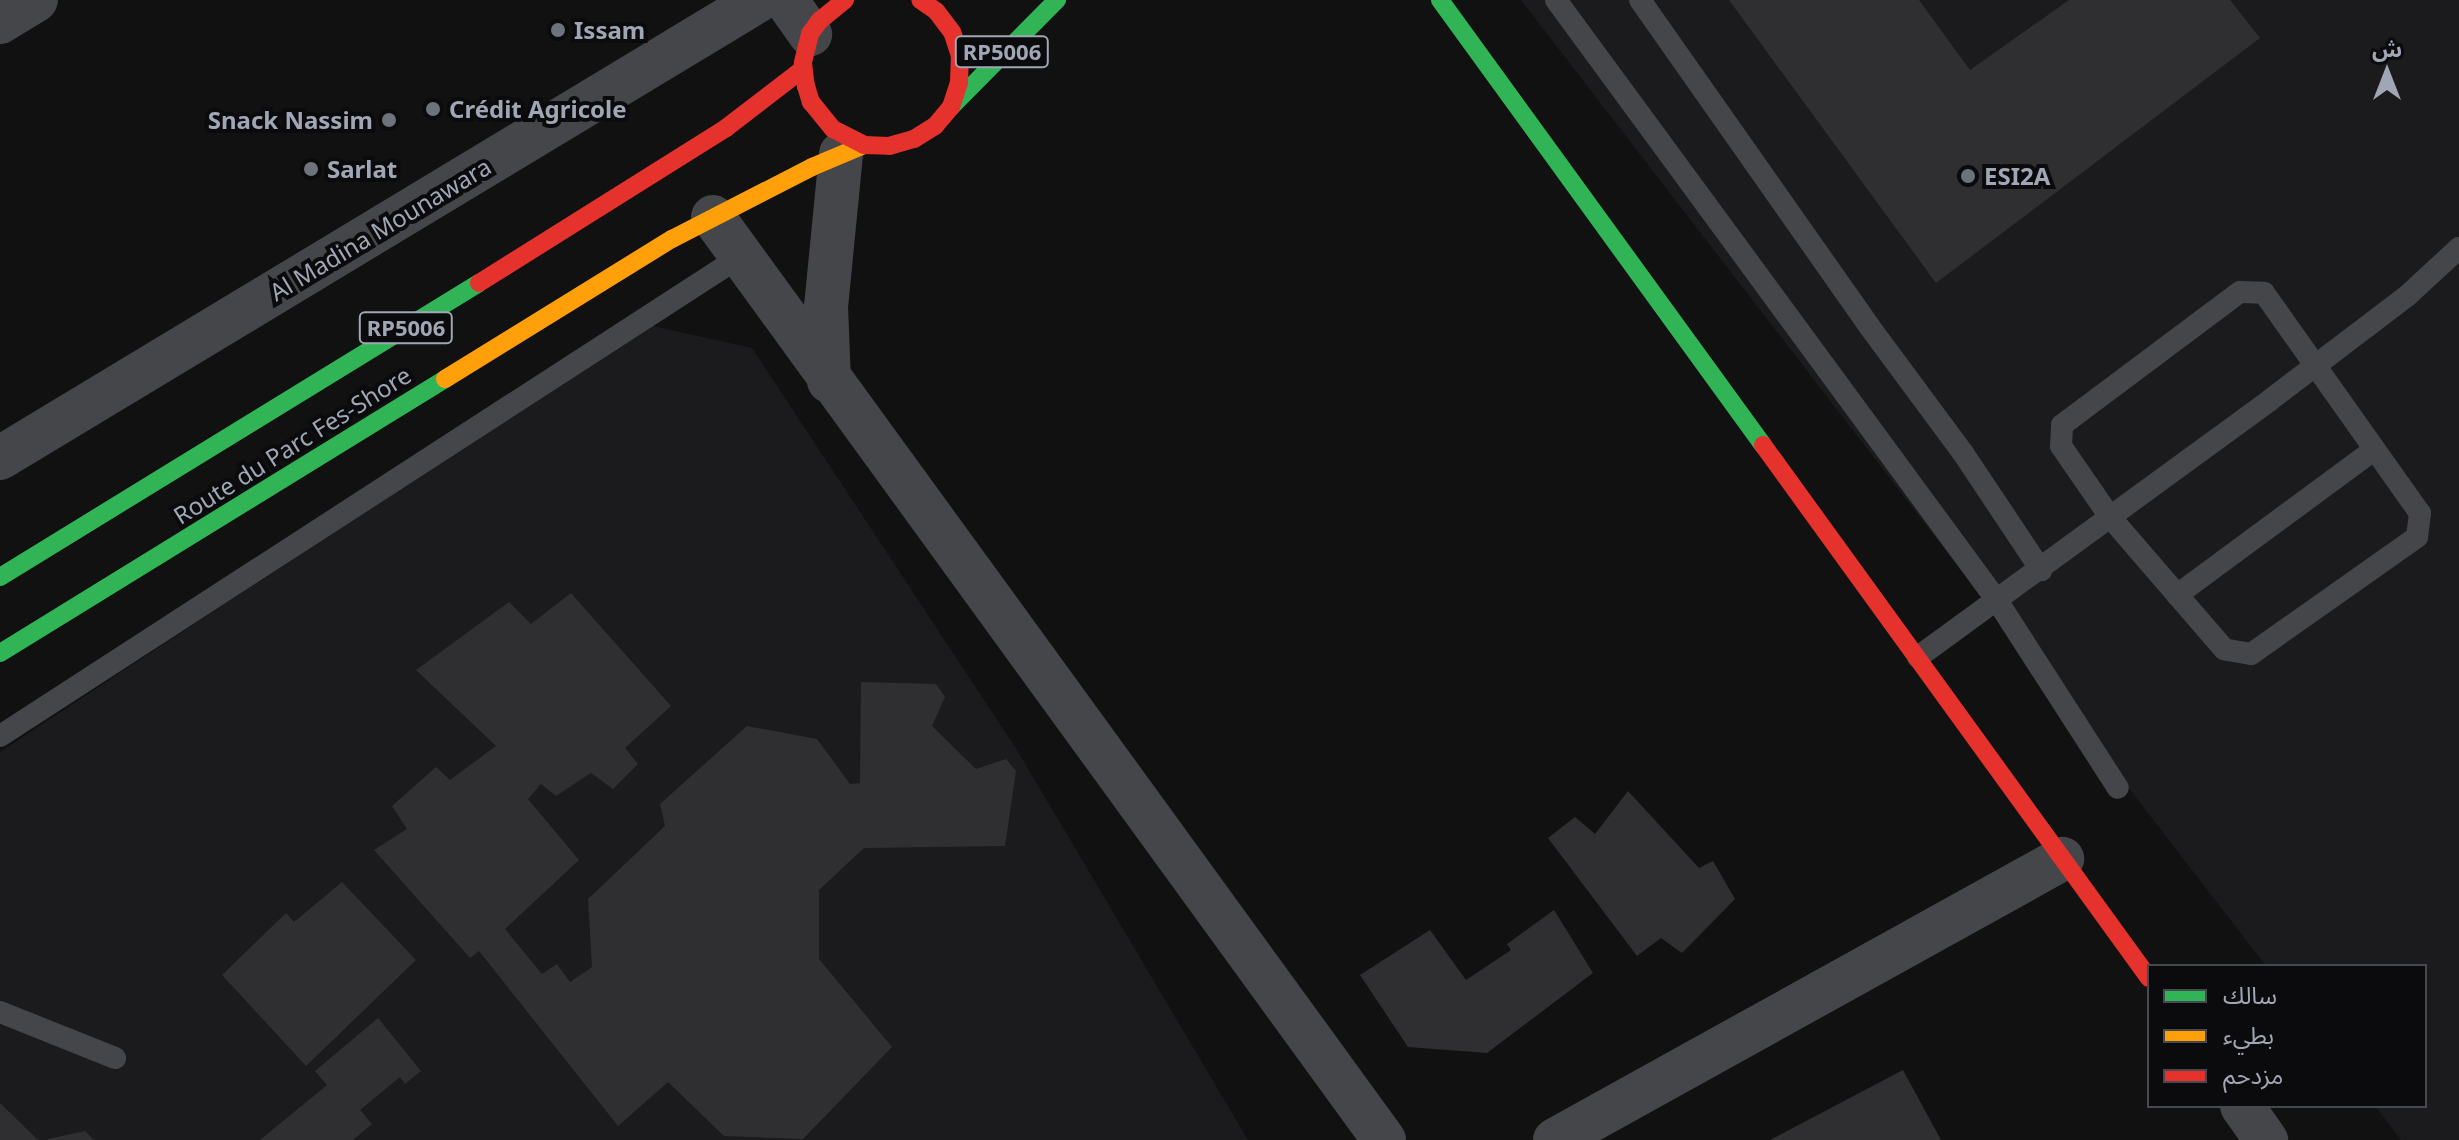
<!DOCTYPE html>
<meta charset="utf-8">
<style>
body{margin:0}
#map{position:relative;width:2459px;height:1140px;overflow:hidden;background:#111;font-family:"Noto Sans","Noto Sans Arabic",sans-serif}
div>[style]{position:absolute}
.built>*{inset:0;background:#1b1b1d}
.building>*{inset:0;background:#2f2f31}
.lane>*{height:22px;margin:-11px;padding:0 11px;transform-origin:11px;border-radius:11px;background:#45464a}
.street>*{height:44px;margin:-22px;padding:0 22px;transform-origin:22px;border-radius:22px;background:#45464a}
.fast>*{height:18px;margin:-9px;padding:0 9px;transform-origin:9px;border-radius:9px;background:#30b455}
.slow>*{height:18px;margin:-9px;padding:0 9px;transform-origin:9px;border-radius:9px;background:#ff9f0a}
.jam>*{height:18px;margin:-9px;padding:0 9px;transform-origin:9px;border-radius:9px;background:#e5322d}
.dots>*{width:22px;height:22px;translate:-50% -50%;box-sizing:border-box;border:4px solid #0b0b0d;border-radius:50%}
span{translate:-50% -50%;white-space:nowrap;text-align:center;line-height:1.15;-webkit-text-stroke:8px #0b0b0d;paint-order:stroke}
.shield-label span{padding:2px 6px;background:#0b0b0d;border:2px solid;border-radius:6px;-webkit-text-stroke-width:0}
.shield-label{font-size:22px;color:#a0a6b4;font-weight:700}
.poi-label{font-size:24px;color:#a0a6b4;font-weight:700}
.left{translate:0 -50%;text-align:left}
.right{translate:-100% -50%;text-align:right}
.street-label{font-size:24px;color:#a0a6b4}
.legend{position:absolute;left:2147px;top:964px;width:280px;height:144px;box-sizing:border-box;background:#0b0b0d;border:2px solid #474950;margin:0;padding:10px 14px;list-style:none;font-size:24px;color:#a0a6b4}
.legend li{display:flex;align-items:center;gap:16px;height:40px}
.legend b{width:40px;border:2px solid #474950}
.north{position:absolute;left:2347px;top:32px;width:80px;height:80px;-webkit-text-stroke:6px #0b0b0d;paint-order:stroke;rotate:0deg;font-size:22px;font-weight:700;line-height:32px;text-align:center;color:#a0a6b4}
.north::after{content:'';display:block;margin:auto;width:28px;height:36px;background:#a0a6b4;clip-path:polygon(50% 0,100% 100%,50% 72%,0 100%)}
</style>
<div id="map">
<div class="built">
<i style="clip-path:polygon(1521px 0,2459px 0,2459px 1140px,2401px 1140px,2375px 1106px,2425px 1106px,2425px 966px,2266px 966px)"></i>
<i style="clip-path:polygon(648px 325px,752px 348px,1017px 750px,1248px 1140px,0 1140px,0 752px)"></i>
</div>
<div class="building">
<i style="clip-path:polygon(1729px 0,1919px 0,1970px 70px,2069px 0,2230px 0,2260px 38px,1936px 283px)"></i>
<i style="clip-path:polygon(571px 593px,671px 706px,625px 748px,638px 764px,613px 789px,591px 773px,556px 796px,541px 784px,528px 799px,579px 860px,505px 929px,542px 974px,557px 964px,570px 982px,592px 967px,588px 899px,665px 826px,660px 804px,747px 726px,817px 739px,850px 784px,860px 783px,861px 682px,936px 684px,945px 697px,932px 726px,976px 769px,1006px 759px,1016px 771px,1005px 846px,864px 848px,819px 890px,819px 959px,892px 1047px,803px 1139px,724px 1136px,668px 1082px,618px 1126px,479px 951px,470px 958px,374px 850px,407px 829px,392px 806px,436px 767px,450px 780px,496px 746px,416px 670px,509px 602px,531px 624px)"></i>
<i style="clip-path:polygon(1628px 791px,1699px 868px,1713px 861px,1735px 899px,1682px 953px,1661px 938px,1637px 956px,1548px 838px,1575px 817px,1595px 834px)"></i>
<i style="clip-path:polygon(342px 882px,416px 960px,306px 1066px,222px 975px,286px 913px,294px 922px)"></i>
<i style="clip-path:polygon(1554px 910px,1593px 973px,1487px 1053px,1408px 1047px,1360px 975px,1430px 930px,1466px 980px,1511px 950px,1507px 944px)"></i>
<i style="clip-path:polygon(378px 1018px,421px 1071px,405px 1084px,400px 1077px,360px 1110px,372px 1124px,353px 1140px,260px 1140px,327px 1085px,315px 1071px)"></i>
<i style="clip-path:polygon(1903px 1070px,1941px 1140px,1770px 1140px)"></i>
<i style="clip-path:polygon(0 1103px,38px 1140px,0 1140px)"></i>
<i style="clip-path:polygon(85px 1131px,94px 1140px,48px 1140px,48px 1139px)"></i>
</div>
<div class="lane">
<i style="left:1556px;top:0;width:747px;rotate:53.71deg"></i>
<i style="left:1998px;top:602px;width:221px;rotate:57.2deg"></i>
<i style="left:1640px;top:0;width:398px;rotate:54.9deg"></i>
<i style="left:1869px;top:326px;width:158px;rotate:53.5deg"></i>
<i style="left:1963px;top:453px;width:141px;rotate:56.3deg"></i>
<i style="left:2240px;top:292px;width:24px;rotate:2deg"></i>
<i style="left:2264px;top:293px;width:270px;rotate:54.7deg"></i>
<i style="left:2420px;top:513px;width:24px;rotate:97deg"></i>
<i style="left:2417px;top:537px;width:203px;rotate:144.8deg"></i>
<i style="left:2251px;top:654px;width:27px;rotate:-170deg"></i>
<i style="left:2224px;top:649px;width:174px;rotate:-130.8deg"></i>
<i style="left:2110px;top:517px;width:86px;rotate:-124.6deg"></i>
<i style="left:2061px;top:446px;width:21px;rotate:-87deg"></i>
<i style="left:2062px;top:425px;width:222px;rotate:-36.8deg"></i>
<i style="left:2177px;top:595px;width:245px;rotate:-36.4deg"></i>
<i style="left:1918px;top:657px;width:436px;rotate:-36.1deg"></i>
<i style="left:2270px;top:400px;width:172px;rotate:-37.2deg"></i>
<i style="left:2407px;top:296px;width:71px;rotate:-42.7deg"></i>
<i style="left:0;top:736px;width:883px;rotate:-32.93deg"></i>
<i style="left:0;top:1012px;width:124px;rotate:21.8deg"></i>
</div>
<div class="street">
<i style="left:786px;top:0;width:42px;rotate:54.8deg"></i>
<i style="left:0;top:22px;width:42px;rotate:-31.4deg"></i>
<i style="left:713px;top:217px;width:1141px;rotate:53.98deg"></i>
<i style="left:829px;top:381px;width:74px;rotate:-92.3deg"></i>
<i style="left:826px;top:307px;width:154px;rotate:-84.4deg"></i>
<i style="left:0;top:458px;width:886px;rotate:-31.11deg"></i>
<i style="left:2242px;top:1106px;width:42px;rotate:54.8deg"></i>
<i style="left:1555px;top:1140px;width:580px;rotate:-29deg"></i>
</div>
<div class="fast">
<i style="left:1440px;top:0;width:550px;rotate:54.03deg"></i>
<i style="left:951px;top:107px;width:151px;rotate:-45.3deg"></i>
<i style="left:0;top:577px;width:562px;rotate:-31.54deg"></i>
<i style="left:0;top:653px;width:523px;rotate:-31.62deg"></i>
</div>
<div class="slow">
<i style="left:445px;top:379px;width:267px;rotate:-31.7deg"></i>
<i style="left:672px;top:239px;width:157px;rotate:-27.2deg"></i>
<i style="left:812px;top:167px;width:56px;rotate:-22.9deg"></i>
</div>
<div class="jam">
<i style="left:845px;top:0;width:32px;rotate:141deg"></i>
<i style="left:820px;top:20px;width:17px;rotate:126deg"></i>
<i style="left:810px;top:34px;width:30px;rotate:104deg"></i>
<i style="left:803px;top:63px;width:23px;rotate:83deg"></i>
<i style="left:806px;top:86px;width:17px;rotate:73deg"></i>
<i style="left:811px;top:102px;width:35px;rotate:51deg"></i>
<i style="left:833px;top:129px;width:35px;rotate:27deg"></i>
<i style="left:864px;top:145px;width:25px;rotate:2deg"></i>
<i style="left:889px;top:146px;width:26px;rotate:-16deg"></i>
<i style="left:914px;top:139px;width:25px;rotate:-32deg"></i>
<i style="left:935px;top:126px;width:25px;rotate:-50deg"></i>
<i style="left:951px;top:107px;width:26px;rotate:-72deg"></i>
<i style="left:959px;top:82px;width:26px;rotate:-88deg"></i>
<i style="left:960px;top:56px;width:25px;rotate:-108deg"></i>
<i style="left:952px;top:32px;width:26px;rotate:-127deg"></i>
<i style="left:936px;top:11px;width:19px;rotate:-145deg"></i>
<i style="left:479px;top:283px;width:292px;rotate:-32.1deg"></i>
<i style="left:726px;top:128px;width:97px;rotate:-37.5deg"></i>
<i style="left:1763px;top:445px;width:658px;rotate:54.09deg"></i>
</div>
<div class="dots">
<i style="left:558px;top:30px;background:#6e727b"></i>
<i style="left:433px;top:109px;background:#6e727b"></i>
<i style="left:389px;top:120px;background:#6e727b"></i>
<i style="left:311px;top:169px;background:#6e727b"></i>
<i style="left:1968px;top:176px;background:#6e727b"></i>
</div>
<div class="shield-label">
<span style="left:1002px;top:52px">RP5006</span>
<span style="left:406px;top:328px">RP5006</span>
</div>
<div class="poi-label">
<span class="left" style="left:574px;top:30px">Issam</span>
<span class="left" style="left:449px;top:109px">Crédit Agricole</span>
<span class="right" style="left:373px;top:120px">Snack Nassim</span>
<span class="left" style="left:327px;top:169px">Sarlat</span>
<span class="left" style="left:1984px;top:176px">ESI2A</span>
</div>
<div class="street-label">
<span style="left:380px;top:229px;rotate:-31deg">Al Madina Mounawara</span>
<span style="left:292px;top:445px;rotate:-32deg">Route du Parc Fes-Shore</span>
</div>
<ul class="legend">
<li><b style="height:10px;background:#30b455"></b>سالك</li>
<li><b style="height:10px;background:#ff9f0a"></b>بطيء</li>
<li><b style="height:10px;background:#e5322d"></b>مزدحم</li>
</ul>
<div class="north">ش</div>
</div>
